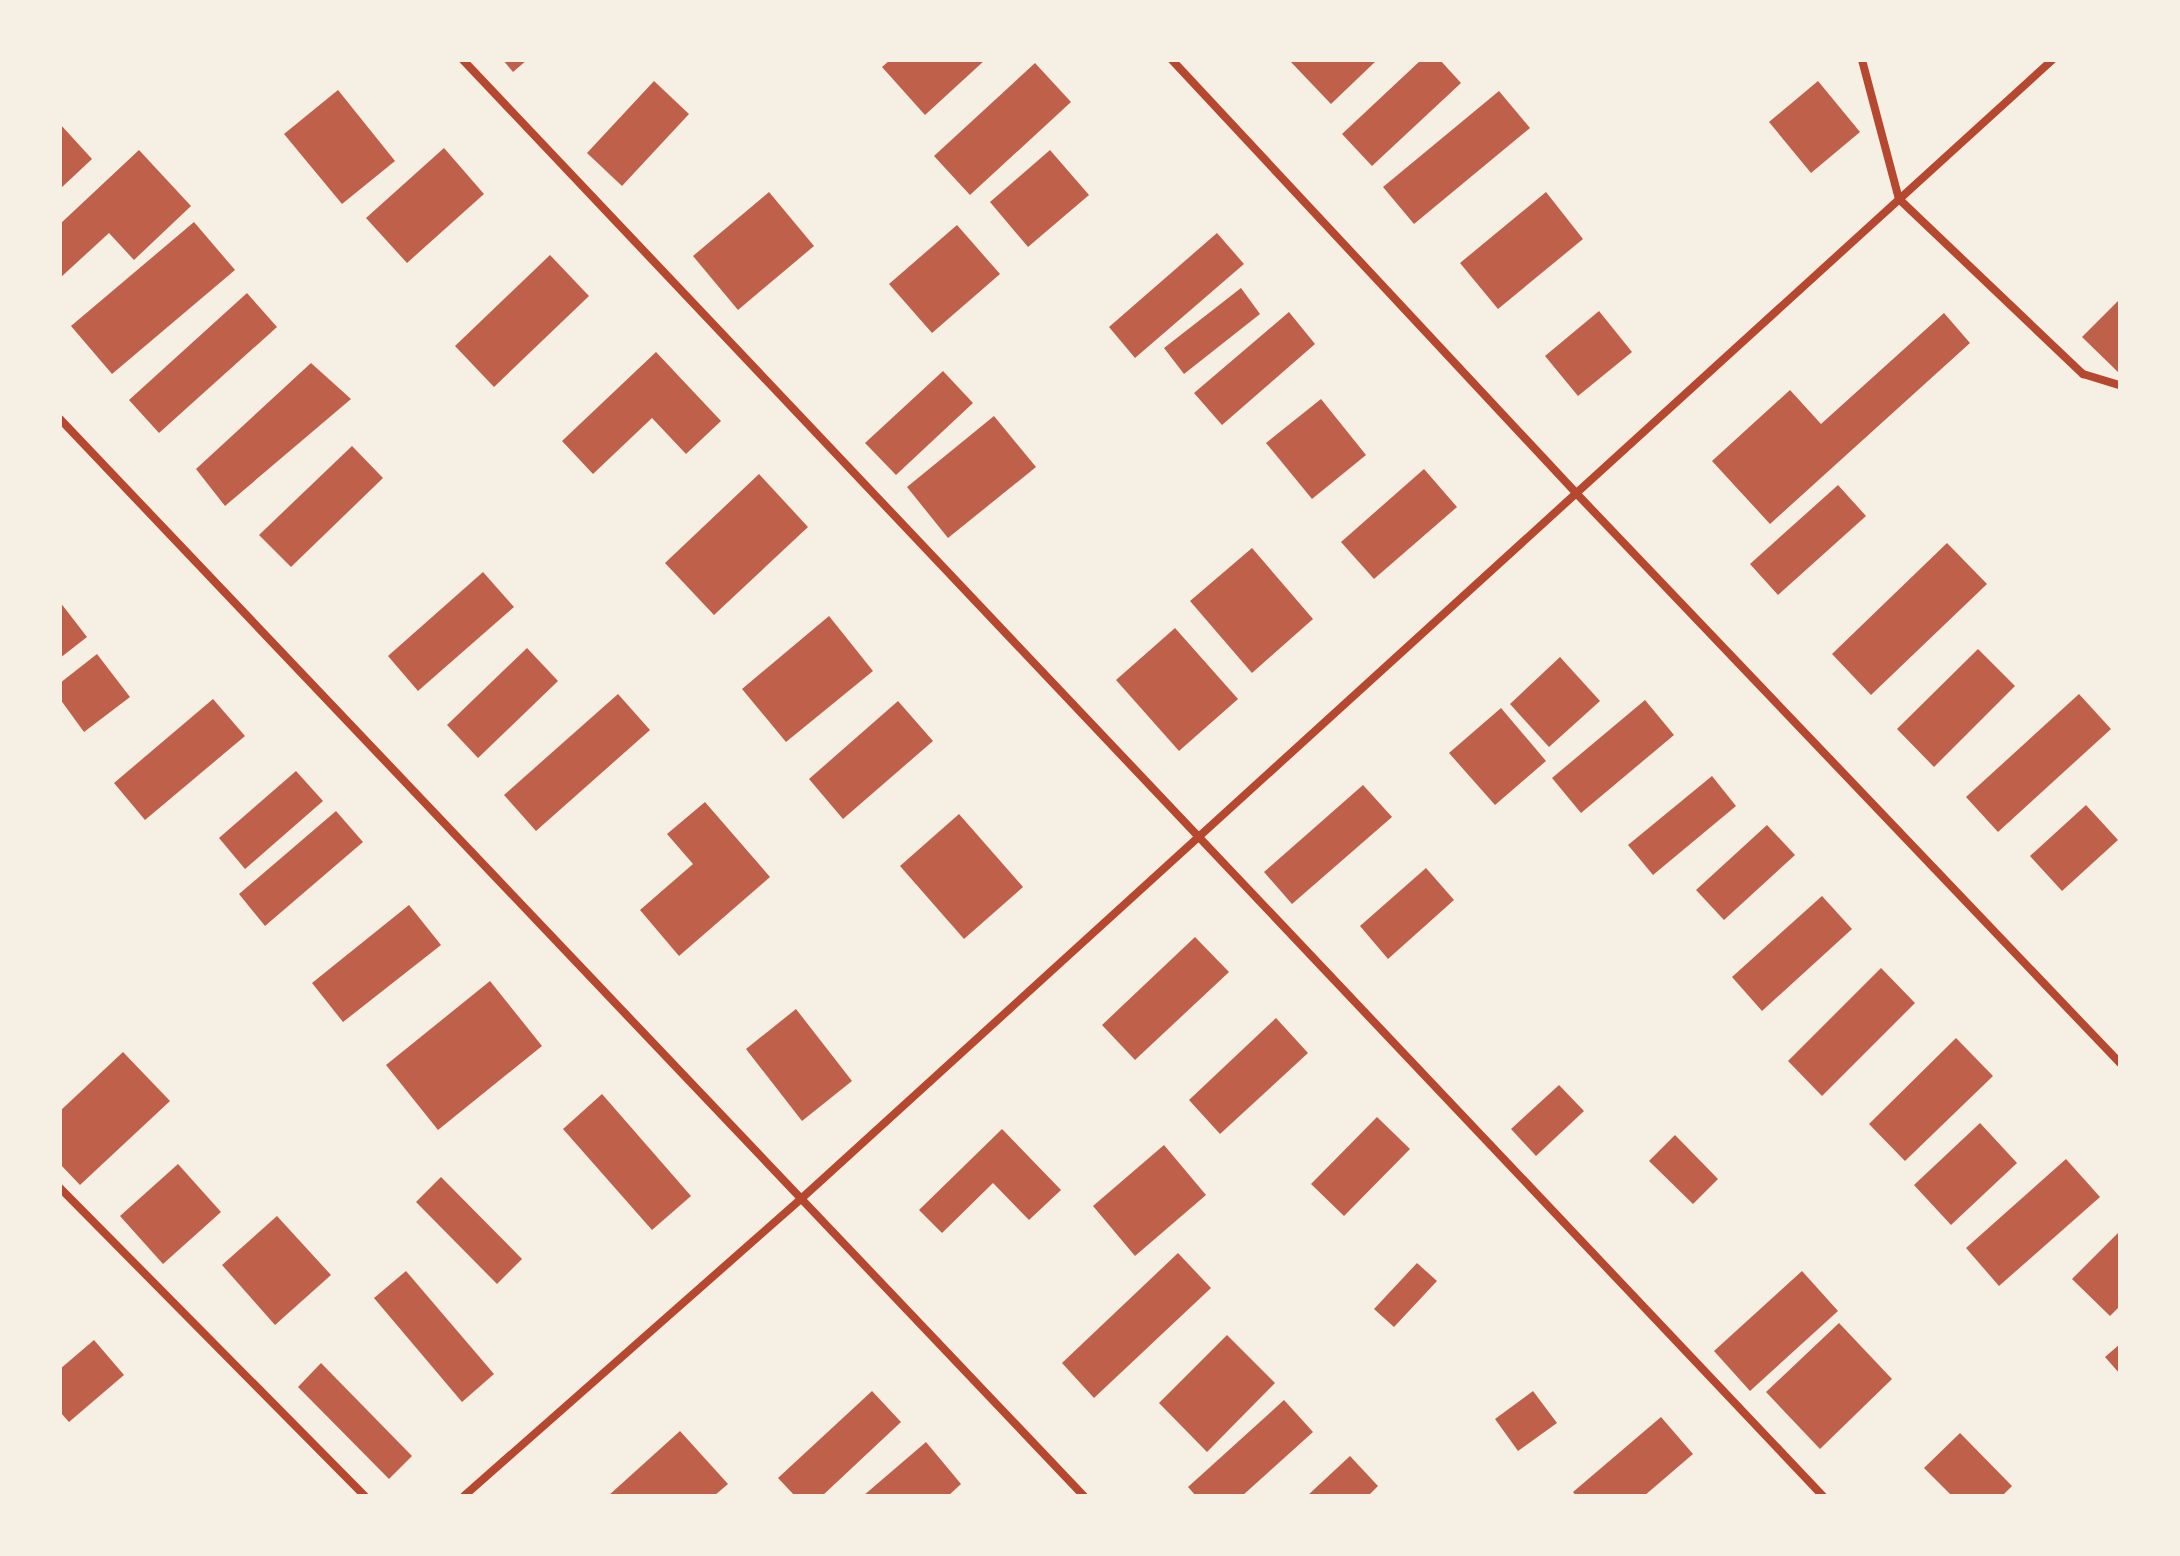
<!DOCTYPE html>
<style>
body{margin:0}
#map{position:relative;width:2180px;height:1556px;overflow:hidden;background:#f6efe4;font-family:Mulish,sans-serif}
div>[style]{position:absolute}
.building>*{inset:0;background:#bf614a}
.minor>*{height:8px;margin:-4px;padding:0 4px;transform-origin:4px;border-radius:4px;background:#b5482f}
span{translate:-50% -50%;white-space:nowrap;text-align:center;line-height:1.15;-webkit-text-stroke:6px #f6efe4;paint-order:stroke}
.frame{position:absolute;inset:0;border:62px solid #f6efe4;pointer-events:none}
</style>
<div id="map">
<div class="building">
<i style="clip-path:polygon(503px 60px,527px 60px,513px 72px)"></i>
<i style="clip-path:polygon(890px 60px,985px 60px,925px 115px,882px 67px)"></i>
<i style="clip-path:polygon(1289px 60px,1377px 60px,1331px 104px)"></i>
<i style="clip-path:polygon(1421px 60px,1440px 60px,1461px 83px,1372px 166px,1342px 134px)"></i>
<i style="clip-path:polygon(1035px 63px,1071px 102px,970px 195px,934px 156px)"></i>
<i style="clip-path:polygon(654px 81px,689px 114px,622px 186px,587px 153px)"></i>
<i style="clip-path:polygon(1818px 81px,1860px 132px,1811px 173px,1769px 122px)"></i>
<i style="clip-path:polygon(338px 90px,395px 161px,342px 204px,284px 134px)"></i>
<i style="clip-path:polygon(1499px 91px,1530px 128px,1414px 224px,1383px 187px)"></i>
<i style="clip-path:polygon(60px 124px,92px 159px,60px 189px)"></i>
<i style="clip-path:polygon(444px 148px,484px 194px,407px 263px,366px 218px)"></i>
<i style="clip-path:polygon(139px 150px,191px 206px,134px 260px,109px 233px,60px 278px,60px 224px)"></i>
<i style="clip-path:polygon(1050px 150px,1089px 195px,1028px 247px,990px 202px)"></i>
<i style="clip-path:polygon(769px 192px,814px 246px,738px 310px,693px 256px)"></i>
<i style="clip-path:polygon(1546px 192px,1583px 239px,1498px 309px,1460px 263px)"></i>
<i style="clip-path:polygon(194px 222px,235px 270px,112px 374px,71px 326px)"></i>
<i style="clip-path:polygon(957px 225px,1000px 274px,932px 333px,889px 284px)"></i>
<i style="clip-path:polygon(1217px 233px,1244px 264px,1135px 358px,1109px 327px)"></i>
<i style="clip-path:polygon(550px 255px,589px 296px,494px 387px,455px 346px)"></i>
<i style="clip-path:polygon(1241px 288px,1260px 314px,1184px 374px,1164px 348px)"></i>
<i style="clip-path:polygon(247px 293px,277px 327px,159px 433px,129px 400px)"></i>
<i style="clip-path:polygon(2120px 299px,2120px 371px,2119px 373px,2082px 337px)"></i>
<i style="clip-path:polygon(1599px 311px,1632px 352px,1578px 396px,1545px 356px)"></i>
<i style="clip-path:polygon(1289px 312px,1315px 344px,1222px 425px,1194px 393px)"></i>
<i style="clip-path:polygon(1944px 313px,1970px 343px,1770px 524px,1712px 461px,1790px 390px,1821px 424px)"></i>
<i style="clip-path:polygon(656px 352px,721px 421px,686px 454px,652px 418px,593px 474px,562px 441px)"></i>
<i style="clip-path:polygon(311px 363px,351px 399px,225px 506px,196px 469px)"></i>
<i style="clip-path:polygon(943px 371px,973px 403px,896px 475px,865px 443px)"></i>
<i style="clip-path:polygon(1321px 399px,1366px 455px,1312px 499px,1266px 443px)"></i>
<i style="clip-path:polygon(994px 416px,1036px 467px,948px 538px,907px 487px)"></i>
<i style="clip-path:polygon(352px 446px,383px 478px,291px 567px,259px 535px)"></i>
<i style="clip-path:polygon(1424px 469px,1457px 507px,1374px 579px,1341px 542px)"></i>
<i style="clip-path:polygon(759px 474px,808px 527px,714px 615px,665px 563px)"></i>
<i style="clip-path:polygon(1838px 485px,1866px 516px,1778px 595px,1750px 564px)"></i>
<i style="clip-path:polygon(1947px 543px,1987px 584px,1871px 695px,1832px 654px)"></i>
<i style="clip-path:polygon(1252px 548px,1313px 619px,1252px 673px,1190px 601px)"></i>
<i style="clip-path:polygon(483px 572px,514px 607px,418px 691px,388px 656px)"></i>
<i style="clip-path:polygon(60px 602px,87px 637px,60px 658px)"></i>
<i style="clip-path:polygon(829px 616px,873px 671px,786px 742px,742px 689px)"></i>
<i style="clip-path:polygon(1175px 628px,1238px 699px,1179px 751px,1116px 680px)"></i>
<i style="clip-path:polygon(527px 648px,558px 681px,478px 758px,447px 725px)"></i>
<i style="clip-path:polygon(1978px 649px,2015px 686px,1934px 767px,1897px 729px)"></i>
<i style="clip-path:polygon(97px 654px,130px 697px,84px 732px,60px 699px,60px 683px)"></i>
<i style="clip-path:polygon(1560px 657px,1600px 701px,1549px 747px,1510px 704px)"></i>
<i style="clip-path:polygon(618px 694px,650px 730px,536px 831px,504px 795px)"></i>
<i style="clip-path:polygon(2079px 694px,2111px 729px,1998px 832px,1966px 797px)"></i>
<i style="clip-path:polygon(213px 699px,245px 736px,145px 820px,114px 783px)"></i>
<i style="clip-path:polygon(1645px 700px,1674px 735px,1581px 813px,1552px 778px)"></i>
<i style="clip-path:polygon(898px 701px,933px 741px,843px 819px,809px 779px)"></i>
<i style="clip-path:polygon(1501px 708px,1546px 761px,1495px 805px,1449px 753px)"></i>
<i style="clip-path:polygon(296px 771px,323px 801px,245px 869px,219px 838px)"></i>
<i style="clip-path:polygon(1712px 776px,1736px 806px,1653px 875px,1628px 845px)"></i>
<i style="clip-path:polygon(1363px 785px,1392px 817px,1292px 904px,1264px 872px)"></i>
<i style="clip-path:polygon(705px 802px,770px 877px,679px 956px,640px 910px,693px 864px,667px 834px)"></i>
<i style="clip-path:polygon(2086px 805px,2118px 840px,2062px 891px,2030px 856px)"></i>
<i style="clip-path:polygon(336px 811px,363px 842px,265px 926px,239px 894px)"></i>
<i style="clip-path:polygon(959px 814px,1023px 887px,964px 939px,900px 866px)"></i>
<i style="clip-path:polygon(1767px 825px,1795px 855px,1724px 920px,1696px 890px)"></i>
<i style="clip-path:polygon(1426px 868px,1454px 900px,1388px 959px,1360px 926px)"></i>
<i style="clip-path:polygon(1822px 896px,1852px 929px,1762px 1011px,1732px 977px)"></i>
<i style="clip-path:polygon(409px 905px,441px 945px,343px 1022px,312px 983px)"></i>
<i style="clip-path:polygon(1195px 937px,1229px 972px,1135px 1060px,1102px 1025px)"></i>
<i style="clip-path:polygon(1881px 968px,1915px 1003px,1822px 1096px,1788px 1061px)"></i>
<i style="clip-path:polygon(490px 981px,542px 1046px,438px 1130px,386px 1065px)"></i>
<i style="clip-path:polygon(796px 1009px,852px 1081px,802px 1121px,746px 1049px)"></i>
<i style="clip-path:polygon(1276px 1018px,1308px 1053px,1220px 1134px,1189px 1100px)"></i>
<i style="clip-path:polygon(1956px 1038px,1993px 1076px,1905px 1161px,1869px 1124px)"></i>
<i style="clip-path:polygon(123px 1052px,170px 1101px,80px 1185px,60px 1164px,60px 1111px)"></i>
<i style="clip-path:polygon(1559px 1085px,1584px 1111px,1536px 1156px,1511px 1129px)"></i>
<i style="clip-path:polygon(602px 1094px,691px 1196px,652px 1230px,563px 1129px)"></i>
<i style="clip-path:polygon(1377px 1117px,1410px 1149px,1344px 1216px,1311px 1184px)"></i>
<i style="clip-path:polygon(1980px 1123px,2017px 1163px,1951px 1225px,1914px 1185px)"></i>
<i style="clip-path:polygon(1002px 1129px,1061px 1190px,1029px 1220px,993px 1183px,942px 1233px,919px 1210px)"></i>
<i style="clip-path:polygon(1675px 1135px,1718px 1179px,1693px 1204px,1649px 1161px)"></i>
<i style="clip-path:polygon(1164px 1145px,1206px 1195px,1135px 1256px,1093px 1206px)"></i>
<i style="clip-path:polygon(2066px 1159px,2100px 1197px,1999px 1286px,1966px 1248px)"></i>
<i style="clip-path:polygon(178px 1164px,221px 1212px,163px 1264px,120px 1216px)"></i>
<i style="clip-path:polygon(441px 1177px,522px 1259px,497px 1284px,416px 1202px)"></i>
<i style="clip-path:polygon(277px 1216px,331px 1275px,275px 1325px,222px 1265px)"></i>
<i style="clip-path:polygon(2120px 1231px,2120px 1306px,2110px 1316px,2072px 1279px)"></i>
<i style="clip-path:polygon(1178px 1253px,1211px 1288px,1094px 1398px,1062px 1363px)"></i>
<i style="clip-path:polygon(1417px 1263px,1437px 1281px,1394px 1327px,1374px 1309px)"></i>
<i style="clip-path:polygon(406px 1271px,494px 1374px,462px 1402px,374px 1298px)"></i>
<i style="clip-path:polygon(1802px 1271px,1838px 1311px,1750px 1391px,1714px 1351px)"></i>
<i style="clip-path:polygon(1839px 1323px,1892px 1379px,1820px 1449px,1766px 1392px)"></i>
<i style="clip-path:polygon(1227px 1335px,1275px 1383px,1207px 1452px,1159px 1403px)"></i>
<i style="clip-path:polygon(94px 1340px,124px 1375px,69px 1422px,60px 1412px,60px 1369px)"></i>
<i style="clip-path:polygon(2120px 1344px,2120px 1374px,2105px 1357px)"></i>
<i style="clip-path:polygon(321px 1363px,412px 1456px,389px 1479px,298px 1387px)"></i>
<i style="clip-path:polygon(872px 1391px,901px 1422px,822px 1496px,795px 1496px,778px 1478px)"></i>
<i style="clip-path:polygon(1533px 1391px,1557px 1423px,1518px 1451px,1495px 1419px)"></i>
<i style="clip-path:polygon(1284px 1400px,1313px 1432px,1242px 1496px,1196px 1496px,1188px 1487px)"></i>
<i style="clip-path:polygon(1661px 1417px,1693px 1454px,1644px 1496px,1576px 1496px,1573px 1492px)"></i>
<i style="clip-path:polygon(680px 1431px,728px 1484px,714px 1496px,608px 1496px)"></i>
<i style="clip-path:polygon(1960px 1433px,2012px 1486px,2002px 1496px,1952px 1496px,1924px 1468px)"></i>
<i style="clip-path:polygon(926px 1442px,961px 1484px,948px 1496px,863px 1496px)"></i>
<i style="clip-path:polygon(1350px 1456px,1378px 1486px,1368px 1496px,1307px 1496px)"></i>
</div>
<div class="minor">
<i style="left:463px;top:60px;width:1978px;rotate:46.56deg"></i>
<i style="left:1172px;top:60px;width:592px;rotate:46.98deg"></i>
<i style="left:1576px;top:493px;width:788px;rotate:46.34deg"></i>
<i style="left:1862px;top:60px;width:144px;rotate:75.1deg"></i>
<i style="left:1899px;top:199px;width:254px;rotate:43.6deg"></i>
<i style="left:2083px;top:374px;width:39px;rotate:17deg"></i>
<i style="left:60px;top:419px;width:1486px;rotate:46.45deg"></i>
<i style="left:60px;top:1188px;width:433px;rotate:45.3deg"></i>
<i style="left:464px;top:1496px;width:451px;rotate:-41.4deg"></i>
<i style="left:802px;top:1198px;width:1690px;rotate:-42.31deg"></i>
</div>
<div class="frame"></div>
</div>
